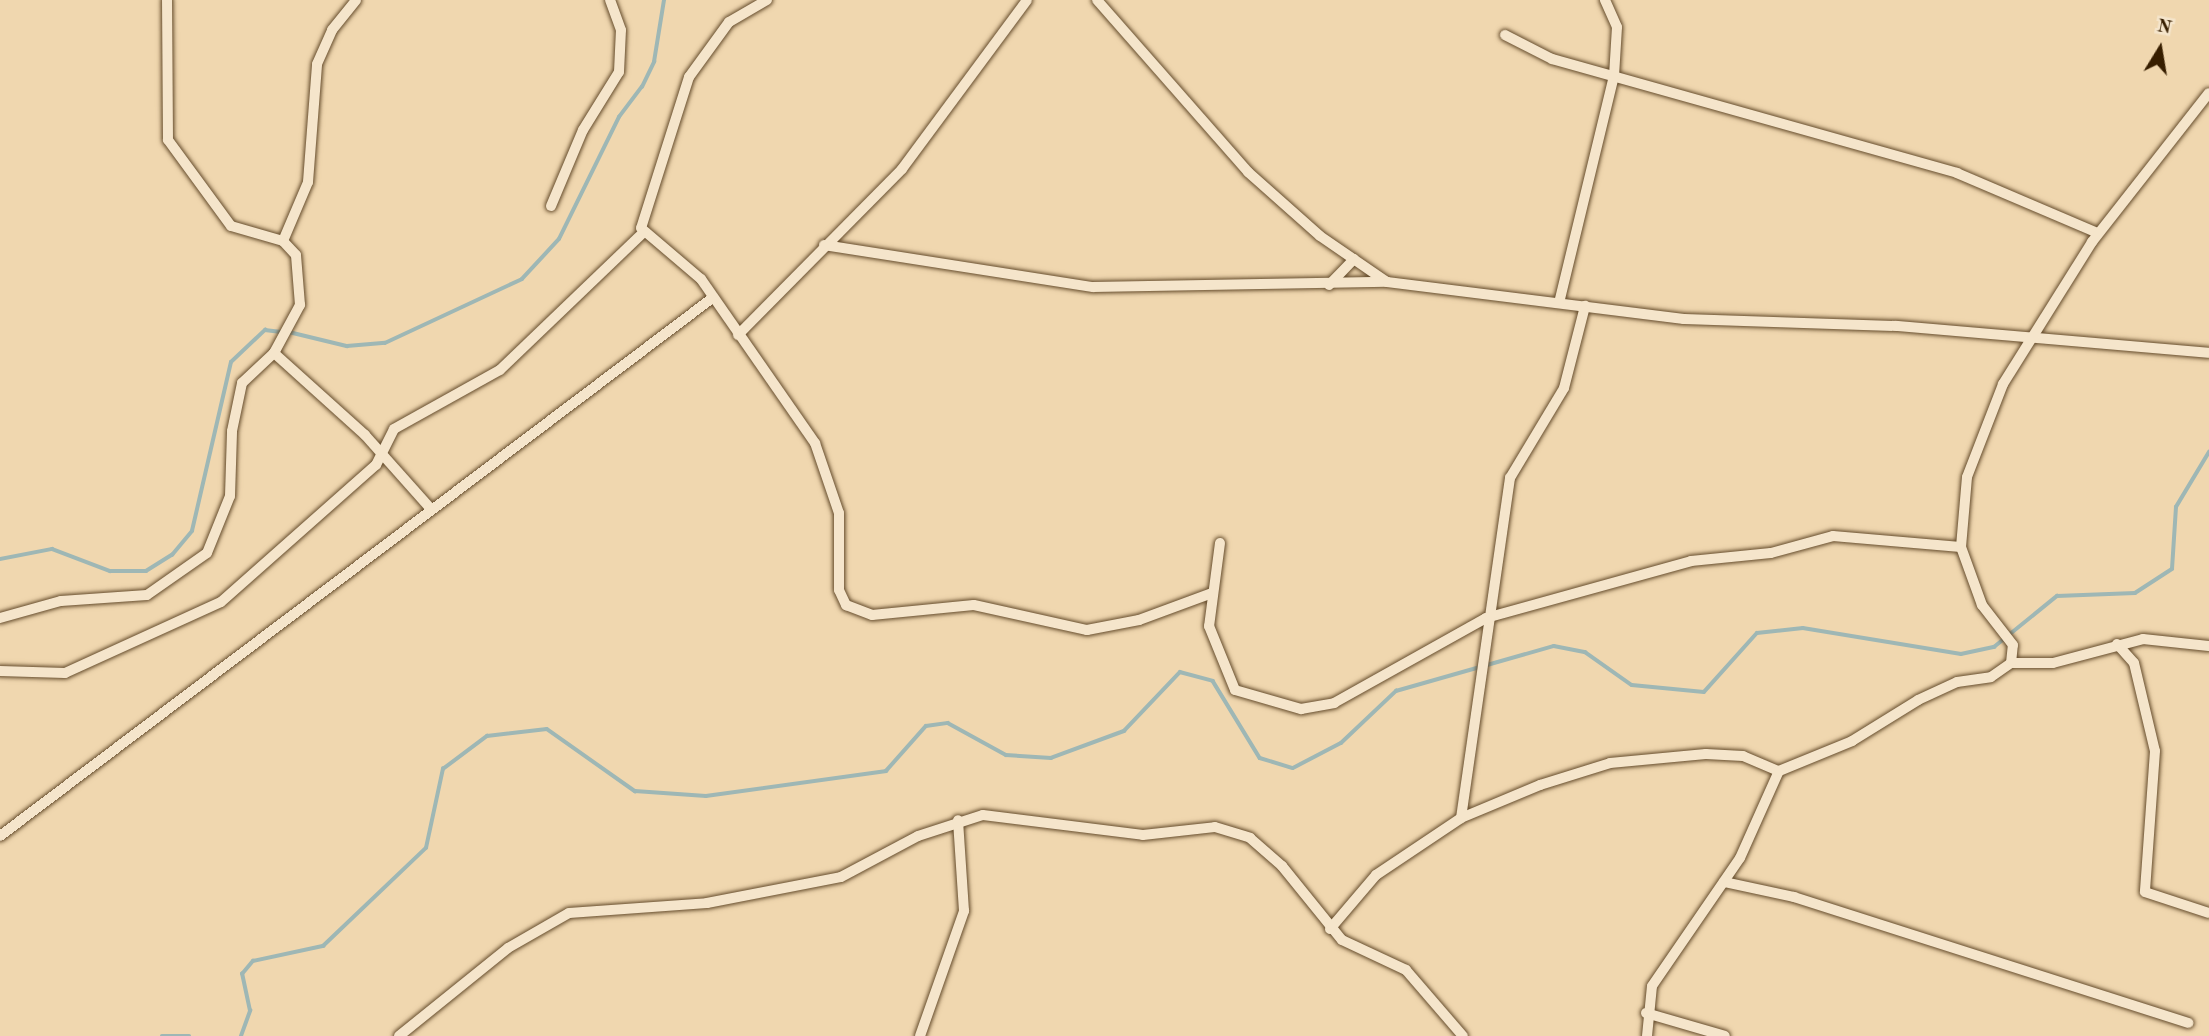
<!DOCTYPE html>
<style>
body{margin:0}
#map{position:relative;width:2209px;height:1036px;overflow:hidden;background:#f0d7af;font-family:"Old Standard TT",serif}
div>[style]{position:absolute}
.stream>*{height:3.5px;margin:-1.75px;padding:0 1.75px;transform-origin:1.75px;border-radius:1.75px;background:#9eb7b5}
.roads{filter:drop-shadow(0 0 2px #654c2c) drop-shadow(0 0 2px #654c2c)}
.minor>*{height:10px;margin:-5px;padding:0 5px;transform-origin:5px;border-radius:5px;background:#f5e5cb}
span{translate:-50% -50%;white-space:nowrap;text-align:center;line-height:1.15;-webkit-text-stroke:5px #f5e5cb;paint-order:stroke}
.north{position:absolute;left:2125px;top:14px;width:70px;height:70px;-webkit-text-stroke:5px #f5e5cb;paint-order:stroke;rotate:11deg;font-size:19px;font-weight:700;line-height:28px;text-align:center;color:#371e00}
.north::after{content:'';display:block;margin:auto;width:24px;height:32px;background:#371e00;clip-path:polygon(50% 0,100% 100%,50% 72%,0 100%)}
</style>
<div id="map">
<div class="stream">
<i style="left:289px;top:332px;width:60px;rotate:13.6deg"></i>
<i style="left:347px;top:346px;width:38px;rotate:-5deg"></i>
<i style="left:385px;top:343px;width:151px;rotate:-25deg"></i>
<i style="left:522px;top:279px;width:54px;rotate:-47.2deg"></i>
<i style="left:559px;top:239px;width:136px;rotate:-63.8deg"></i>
<i style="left:619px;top:117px;width:38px;rotate:-53deg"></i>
<i style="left:642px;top:87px;width:28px;rotate:-64deg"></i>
<i style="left:654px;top:62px;width:63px;rotate:-80.8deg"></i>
<i style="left:0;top:559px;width:53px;rotate:-10.9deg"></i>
<i style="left:52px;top:549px;width:62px;rotate:20.8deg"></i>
<i style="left:110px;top:571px;width:36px"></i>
<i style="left:146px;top:571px;width:31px;rotate:-32deg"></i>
<i style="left:172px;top:555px;width:31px;rotate:-50deg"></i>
<i style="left:192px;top:531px;width:173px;rotate:-77deg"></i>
<i style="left:231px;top:362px;width:47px;rotate:-43.3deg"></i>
<i style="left:265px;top:330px;width:16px;rotate:7deg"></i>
<i style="left:162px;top:1036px;width:27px"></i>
<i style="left:241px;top:1036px;width:27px;rotate:-70deg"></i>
<i style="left:250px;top:1011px;width:38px;rotate:-102deg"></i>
<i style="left:242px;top:974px;width:17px;rotate:-50deg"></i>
<i style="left:253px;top:961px;width:72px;rotate:-12.1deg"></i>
<i style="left:323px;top:946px;width:142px;rotate:-43.6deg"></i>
<i style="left:426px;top:848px;width:81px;rotate:-77.9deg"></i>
<i style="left:443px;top:769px;width:55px;rotate:-36.9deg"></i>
<i style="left:487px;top:736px;width:60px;rotate:-6.7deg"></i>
<i style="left:547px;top:729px;width:108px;rotate:35.2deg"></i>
<i style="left:635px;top:791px;width:71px;rotate:4deg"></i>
<i style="left:706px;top:796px;width:182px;rotate:-7.9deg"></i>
<i style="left:886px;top:771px;width:60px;rotate:-48.4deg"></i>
<i style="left:926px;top:726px;width:22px;rotate:-8deg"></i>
<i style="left:948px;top:723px;width:66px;rotate:28.9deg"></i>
<i style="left:1006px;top:755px;width:45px;rotate:3.8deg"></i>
<i style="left:1051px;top:758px;width:78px;rotate:-20.3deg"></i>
<i style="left:1124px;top:731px;width:81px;rotate:-46.5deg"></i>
<i style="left:1180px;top:672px;width:34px;rotate:15deg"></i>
<i style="left:1213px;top:681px;width:90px;rotate:58.6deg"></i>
<i style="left:1260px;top:758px;width:34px;rotate:17deg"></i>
<i style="left:1293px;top:768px;width:54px;rotate:-27.5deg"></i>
<i style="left:1341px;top:743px;width:76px;rotate:-43.4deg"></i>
<i style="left:1396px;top:691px;width:164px;rotate:-15.9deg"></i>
<i style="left:1554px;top:646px;width:32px;rotate:11deg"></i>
<i style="left:1585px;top:652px;width:57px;rotate:35.1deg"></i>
<i style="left:1632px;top:685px;width:72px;rotate:5.6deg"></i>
<i style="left:1704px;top:692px;width:79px;rotate:-48.1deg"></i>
<i style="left:1757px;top:633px;width:46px;rotate:-6.2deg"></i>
<i style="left:1803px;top:628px;width:160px;rotate:9.3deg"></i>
<i style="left:1961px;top:654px;width:34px;rotate:-12deg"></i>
<i style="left:1994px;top:647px;width:81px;rotate:-39deg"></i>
<i style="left:2057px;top:596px;width:78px;rotate:-2.2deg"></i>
<i style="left:2135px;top:593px;width:44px;rotate:-33deg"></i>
<i style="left:2172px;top:569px;width:62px;rotate:-86.3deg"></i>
<i style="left:2176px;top:507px;width:64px;rotate:-59deg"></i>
</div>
<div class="roads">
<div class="minor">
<i style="left:767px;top:0;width:44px;rotate:149.9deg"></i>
<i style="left:729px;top:22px;width:68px;rotate:126deg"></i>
<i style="left:689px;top:77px;width:158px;rotate:107.6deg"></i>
<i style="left:641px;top:228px;width:79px;rotate:40.4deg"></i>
<i style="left:701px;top:279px;width:200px;rotate:55.2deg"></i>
<i style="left:815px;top:443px;width:74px;rotate:71.1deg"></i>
<i style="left:839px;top:513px;width:77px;rotate:90deg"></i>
<i style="left:839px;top:590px;width:17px;rotate:65deg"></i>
<i style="left:846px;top:605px;width:28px;rotate:21deg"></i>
<i style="left:872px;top:615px;width:102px;rotate:-5.6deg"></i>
<i style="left:974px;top:605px;width:116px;rotate:12.5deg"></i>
<i style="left:1087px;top:630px;width:53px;rotate:-10.9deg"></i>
<i style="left:1139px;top:620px;width:78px;rotate:-20.3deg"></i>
<i style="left:1097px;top:0;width:229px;rotate:48.7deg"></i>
<i style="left:1248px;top:172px;width:96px;rotate:41.6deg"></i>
<i style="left:1320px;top:236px;width:81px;rotate:34.5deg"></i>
<i style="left:1387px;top:282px;width:299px;rotate:7.1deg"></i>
<i style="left:1684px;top:319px;width:213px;rotate:1.9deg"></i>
<i style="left:1897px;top:326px;width:313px;rotate:4.9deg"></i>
<i style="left:1505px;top:35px;width:53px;rotate:27.1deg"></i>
<i style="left:1552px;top:59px;width:421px;rotate:15.7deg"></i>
<i style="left:1957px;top:173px;width:153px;rotate:23.1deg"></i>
<i style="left:551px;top:206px;width:82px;rotate:-67.2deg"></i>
<i style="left:583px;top:130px;width:68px;rotate:-58.2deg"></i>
<i style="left:619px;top:72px;width:42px;rotate:-87.3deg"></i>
<i style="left:621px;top:30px;width:32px;rotate:-110deg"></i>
<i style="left:283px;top:241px;width:64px;rotate:-67deg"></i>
<i style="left:308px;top:182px;width:118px;rotate:-85.6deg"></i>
<i style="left:317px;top:64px;width:37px;rotate:-66deg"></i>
<i style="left:332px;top:30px;width:38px;rotate:-51deg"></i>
<i style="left:824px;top:245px;width:272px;rotate:8.9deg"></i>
<i style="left:1093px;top:287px;width:294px;rotate:-1deg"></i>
<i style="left:1329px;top:285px;width:36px;rotate:-46deg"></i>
<i style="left:1559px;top:303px;width:234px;rotate:-76.4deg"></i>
<i style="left:1614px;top:76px;width:49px;rotate:-86.5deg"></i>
<i style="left:1617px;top:27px;width:30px;rotate:-114deg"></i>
<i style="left:738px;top:335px;width:233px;rotate:-45.3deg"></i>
<i style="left:902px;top:169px;width:210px;rotate:-53.5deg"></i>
<i style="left:274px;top:353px;width:122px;rotate:42deg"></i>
<i style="left:365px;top:435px;width:99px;rotate:48.3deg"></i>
<i style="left:1220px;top:543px;width:84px;rotate:97.5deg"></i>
<i style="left:1209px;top:626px;width:69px;rotate:67.9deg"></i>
<i style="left:1235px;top:690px;width:69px;rotate:16.1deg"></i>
<i style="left:1301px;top:709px;width:34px;rotate:-10deg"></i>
<i style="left:1334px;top:703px;width:174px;rotate:-29.2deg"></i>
<i style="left:1486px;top:618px;width:213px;rotate:-15.5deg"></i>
<i style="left:1691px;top:561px;width:80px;rotate:-5.7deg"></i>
<i style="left:1771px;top:553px;width:64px;rotate:-15.3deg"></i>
<i style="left:1833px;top:536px;width:128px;rotate:4.9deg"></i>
<i style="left:0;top:618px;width:63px;rotate:-15.6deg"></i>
<i style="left:61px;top:601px;width:86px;rotate:-4deg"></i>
<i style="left:147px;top:595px;width:73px;rotate:-35deg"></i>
<i style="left:207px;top:553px;width:61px;rotate:-68deg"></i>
<i style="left:230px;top:496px;width:65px;rotate:-88.2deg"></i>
<i style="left:232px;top:431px;width:49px;rotate:-78.2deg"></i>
<i style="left:242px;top:383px;width:44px;rotate:-43.2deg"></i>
<i style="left:274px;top:353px;width:55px;rotate:-61.6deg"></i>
<i style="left:300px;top:305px;width:50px;rotate:-94.6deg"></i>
<i style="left:296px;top:255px;width:19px;rotate:-133deg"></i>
<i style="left:283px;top:241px;width:54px;rotate:-163.9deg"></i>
<i style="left:231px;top:226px;width:107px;rotate:-126.2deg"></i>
<i style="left:168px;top:140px;width:140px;rotate:-90.4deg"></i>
<i style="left:2117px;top:644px;width:25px;rotate:48deg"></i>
<i style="left:2134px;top:663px;width:90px;rotate:76.6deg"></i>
<i style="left:2155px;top:751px;width:141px;rotate:94.1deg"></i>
<i style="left:2145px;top:892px;width:67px;rotate:18.2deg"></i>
<i style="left:2011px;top:663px;width:42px"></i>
<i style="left:2053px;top:663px;width:93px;rotate:-14.9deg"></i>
<i style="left:2143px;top:639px;width:66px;rotate:6.1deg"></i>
<i style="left:0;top:671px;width:65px;rotate:1.8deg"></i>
<i style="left:65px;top:673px;width:171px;rotate:-24.5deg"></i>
<i style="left:221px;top:602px;width:207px;rotate:-41.5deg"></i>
<i style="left:376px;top:465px;width:40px;rotate:-63.4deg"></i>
<i style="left:394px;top:429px;width:121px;rotate:-29.1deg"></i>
<i style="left:500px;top:370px;width:197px;rotate:-43.8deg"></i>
<i style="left:1461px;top:818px;width:344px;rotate:-81.8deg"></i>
<i style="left:1510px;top:478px;width:105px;rotate:-59deg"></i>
<i style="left:1564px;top:388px;width:85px;rotate:-75.6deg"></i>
<i style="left:0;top:836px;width:891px;rotate:-37.06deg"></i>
<i style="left:1724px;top:882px;width:72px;rotate:12.1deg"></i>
<i style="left:1794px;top:897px;width:414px;rotate:17.7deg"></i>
<i style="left:1330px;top:929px;width:71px;rotate:-49.6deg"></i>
<i style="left:1376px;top:875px;width:102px;rotate:-33.8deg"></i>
<i style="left:1461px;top:818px;width:86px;rotate:-22.7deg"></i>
<i style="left:1540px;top:785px;width:73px;rotate:-17.4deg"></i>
<i style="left:1610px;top:763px;width:96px;rotate:-5.4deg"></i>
<i style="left:1706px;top:754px;width:37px;rotate:3deg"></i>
<i style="left:1743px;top:756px;width:39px;rotate:23deg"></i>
<i style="left:1646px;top:1013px;width:82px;rotate:16.2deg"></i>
<i style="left:399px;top:1036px;width:140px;rotate:-38.9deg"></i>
<i style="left:508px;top:948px;width:70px;rotate:-29.8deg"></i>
<i style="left:569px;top:913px;width:138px;rotate:-4.1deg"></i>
<i style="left:707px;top:903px;width:136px;rotate:-11deg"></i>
<i style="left:841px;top:877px;width:87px;rotate:-28deg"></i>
<i style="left:918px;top:836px;width:68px;rotate:-17.9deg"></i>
<i style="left:983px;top:815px;width:161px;rotate:7.1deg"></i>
<i style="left:1143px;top:835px;width:72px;rotate:-6.3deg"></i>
<i style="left:1215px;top:827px;width:37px;rotate:17deg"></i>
<i style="left:1250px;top:838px;width:43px;rotate:41.2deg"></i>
<i style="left:1282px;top:866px;width:95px;rotate:51deg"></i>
<i style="left:1342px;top:940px;width:71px;rotate:25.1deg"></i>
<i style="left:1406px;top:970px;width:87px;rotate:49.2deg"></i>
<i style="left:920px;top:1036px;width:133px;rotate:-70.6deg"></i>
<i style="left:964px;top:911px;width:91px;rotate:-93.8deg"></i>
<i style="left:1647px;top:1036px;width:50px;rotate:-84.3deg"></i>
<i style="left:1652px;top:986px;width:155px;rotate:-55.5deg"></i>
<i style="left:1740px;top:858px;width:95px;rotate:-65.9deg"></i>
<i style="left:1779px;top:771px;width:79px;rotate:-22.3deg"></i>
<i style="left:1852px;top:741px;width:78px;rotate:-31.8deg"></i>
<i style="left:1918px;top:700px;width:43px;rotate:-24.8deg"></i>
<i style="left:1957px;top:682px;width:34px;rotate:-8deg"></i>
<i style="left:1991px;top:677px;width:24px;rotate:-35deg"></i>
<i style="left:2011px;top:663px;width:18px;rotate:-84deg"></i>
<i style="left:2013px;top:645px;width:51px;rotate:-127.8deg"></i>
<i style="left:1982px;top:605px;width:62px;rotate:-109.9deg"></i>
<i style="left:1961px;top:547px;width:70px;rotate:-85.1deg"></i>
<i style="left:1967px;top:477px;width:100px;rotate:-68.8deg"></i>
<i style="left:2003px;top:384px;width:168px;rotate:-57.9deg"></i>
<i style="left:2092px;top:242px;width:189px;rotate:-51.9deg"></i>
</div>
</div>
<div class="north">N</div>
</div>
